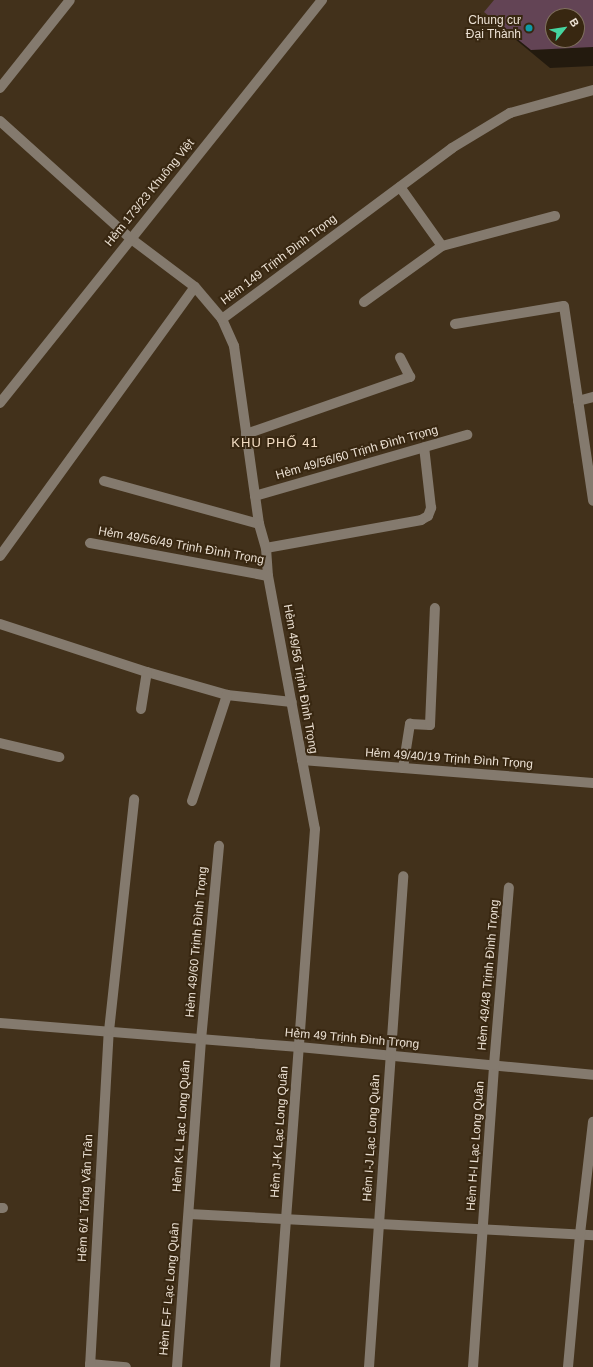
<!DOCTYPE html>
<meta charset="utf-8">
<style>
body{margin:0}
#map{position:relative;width:593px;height:1367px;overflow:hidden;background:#42311b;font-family:Helvetica,sans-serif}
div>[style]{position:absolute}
.shadow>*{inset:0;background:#0007}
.building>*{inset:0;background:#634455}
.minor>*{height:10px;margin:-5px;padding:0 5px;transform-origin:5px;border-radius:5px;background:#847a6e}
.dots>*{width:11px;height:11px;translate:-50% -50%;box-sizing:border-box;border:2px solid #382711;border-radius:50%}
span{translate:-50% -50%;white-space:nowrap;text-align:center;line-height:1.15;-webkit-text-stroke:4px #382711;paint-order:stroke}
.poi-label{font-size:12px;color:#ebe0d3}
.right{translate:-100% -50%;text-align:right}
.street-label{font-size:12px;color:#ebe0d3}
.neighbourhood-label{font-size:13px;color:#f3ddc3;letter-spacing:1px}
.north{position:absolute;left:545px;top:8px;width:40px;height:40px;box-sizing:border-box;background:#382711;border:1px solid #80715f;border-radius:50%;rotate:60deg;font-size:11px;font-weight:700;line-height:16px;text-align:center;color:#ebe0d3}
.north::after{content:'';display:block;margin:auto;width:14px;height:18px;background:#45d49f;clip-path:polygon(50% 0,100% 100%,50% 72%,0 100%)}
</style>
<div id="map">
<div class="shadow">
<i style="clip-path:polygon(evenodd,496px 0,593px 0,593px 66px,550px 68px,504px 30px,486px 12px,496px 0,553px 16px,577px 16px,577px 40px,553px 40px,553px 16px)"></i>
</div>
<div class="building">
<i style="clip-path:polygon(evenodd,494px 0,593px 0,593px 47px,531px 50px,484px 12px,494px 0,553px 16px,577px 16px,577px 40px,553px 40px,553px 16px)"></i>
</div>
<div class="minor">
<i style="left:0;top:88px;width:112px;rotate:-51.5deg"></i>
<i style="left:0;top:121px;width:175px;rotate:42deg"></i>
<i style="left:130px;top:238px;width:81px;rotate:37deg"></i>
<i style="left:400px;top:187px;width:72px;rotate:54.6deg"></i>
<i style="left:364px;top:302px;width:96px;rotate:-35.7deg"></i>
<i style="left:442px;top:246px;width:117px;rotate:-14.9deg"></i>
<i style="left:222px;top:319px;width:30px;rotate:66deg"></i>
<i style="left:234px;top:346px;width:180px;rotate:82deg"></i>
<i style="left:259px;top:524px;width:25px;rotate:74deg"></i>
<i style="left:266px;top:548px;width:28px;rotate:86deg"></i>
<i style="left:268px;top:576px;width:257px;rotate:79.5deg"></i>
<i style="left:315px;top:829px;width:539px;rotate:94.25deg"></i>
<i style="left:455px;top:324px;width:110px;rotate:-9.4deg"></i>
<i style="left:564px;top:306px;width:197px;rotate:81.5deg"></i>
<i style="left:578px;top:401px;width:16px;rotate:-15deg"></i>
<i style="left:0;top:403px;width:516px;rotate:-51.37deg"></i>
<i style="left:246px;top:434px;width:174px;rotate:-19.2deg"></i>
<i style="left:410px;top:377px;width:22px;rotate:-117deg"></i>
<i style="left:104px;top:481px;width:161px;rotate:15.5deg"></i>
<i style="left:255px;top:496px;width:221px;rotate:-16.1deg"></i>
<i style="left:90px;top:543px;width:181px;rotate:10.5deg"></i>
<i style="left:266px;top:548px;width:158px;rotate:-10.2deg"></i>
<i style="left:421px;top:520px;width:8px;rotate:-30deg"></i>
<i style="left:428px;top:516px;width:9px;rotate:-69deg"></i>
<i style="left:431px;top:508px;width:61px;rotate:-96.5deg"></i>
<i style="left:0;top:556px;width:332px;rotate:-54.1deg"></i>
<i style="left:195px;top:287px;width:42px;rotate:49.8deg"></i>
<i style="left:222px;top:319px;width:287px;rotate:-36.6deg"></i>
<i style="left:452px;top:148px;width:68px;rotate:-31.1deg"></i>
<i style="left:510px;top:113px;width:86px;rotate:-15.5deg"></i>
<i style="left:0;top:624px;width:155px;rotate:18.1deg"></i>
<i style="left:147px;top:672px;width:83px;rotate:16deg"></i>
<i style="left:227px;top:695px;width:65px;rotate:6.1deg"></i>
<i style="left:141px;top:709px;width:37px;rotate:-81deg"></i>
<i style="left:0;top:743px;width:61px;rotate:13.3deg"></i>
<i style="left:302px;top:760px;width:292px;rotate:4.5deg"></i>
<i style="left:403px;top:768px;width:45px;rotate:-81deg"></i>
<i style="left:410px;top:724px;width:20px;rotate:3deg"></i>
<i style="left:430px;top:725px;width:117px;rotate:-87.6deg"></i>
<i style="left:192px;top:801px;width:112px;rotate:-71.7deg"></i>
<i style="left:0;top:1023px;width:300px;rotate:4.6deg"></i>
<i style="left:299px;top:1047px;width:295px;rotate:5.4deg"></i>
<i style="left:0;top:1208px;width:3px"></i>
<i style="left:189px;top:1214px;width:405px;rotate:3deg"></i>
<i style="left:90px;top:1364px;width:36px;rotate:5deg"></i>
<i style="left:90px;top:1367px;width:337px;rotate:-86.8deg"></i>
<i style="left:109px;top:1031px;width:233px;rotate:-83.8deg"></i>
<i style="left:177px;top:1367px;width:328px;rotate:-85.8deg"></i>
<i style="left:201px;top:1040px;width:195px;rotate:-84.7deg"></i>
<i style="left:369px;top:1367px;width:492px;rotate:-86deg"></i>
<i style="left:473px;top:1367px;width:303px;rotate:-86deg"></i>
<i style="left:494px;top:1065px;width:178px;rotate:-85.2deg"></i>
<i style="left:568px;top:1367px;width:134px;rotate:-84.8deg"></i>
<i style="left:580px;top:1234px;width:113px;rotate:-83.4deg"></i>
</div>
<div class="dots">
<i style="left:529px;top:28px;background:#0f9aa8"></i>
</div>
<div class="poi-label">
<span class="right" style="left:521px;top:28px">Chung cư<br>Đại Thành</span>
</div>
<div class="street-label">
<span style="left:150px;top:193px;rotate:-51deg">Hẻm 173/23 Khuông Việt</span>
<span style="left:279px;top:260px;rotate:-37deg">Hẻm 149 Trịnh Đình Trọng</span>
<span style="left:357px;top:453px;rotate:-16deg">Hẻm 49/56/60 Trịnh Đình Trọng</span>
<span style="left:181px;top:546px;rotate:10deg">Hẻm 49/56/49 Trịnh Đình Trọng</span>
<span style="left:300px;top:679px;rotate:80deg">Hẻm 49/56 Trịnh Đình Trọng</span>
<span style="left:449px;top:759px;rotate:4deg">Hẻm 49/40/19 Trịnh Đình Trọng</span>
<span style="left:197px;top:942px;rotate:-85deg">Hẻm 49/60 Trịnh Đình Trọng</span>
<span style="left:489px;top:975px;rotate:-85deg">Hẻm 49/48 Trịnh Đình Trọng</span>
<span style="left:352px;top:1039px;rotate:5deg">Hẻm 49 Trịnh Đình Trọng</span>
<span style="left:182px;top:1126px;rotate:-86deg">Hẻm K-L Lạc Long Quân</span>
<span style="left:280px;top:1132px;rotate:-86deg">Hẻm J-K Lạc Long Quân</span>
<span style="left:372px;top:1138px;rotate:-86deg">Hẻm I-J Lạc Long Quân</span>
<span style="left:476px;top:1146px;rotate:-86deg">Hẻm H-I Lạc Long Quân</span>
<span style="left:86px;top:1198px;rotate:-87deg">Hẻm 6/1 Tống Văn Trân</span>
<span style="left:170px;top:1289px;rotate:-85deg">Hẻm E-F Lạc Long Quân</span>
</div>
<div class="neighbourhood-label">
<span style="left:275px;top:443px">KHU PHỐ 41</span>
</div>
<div class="north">B</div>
</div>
